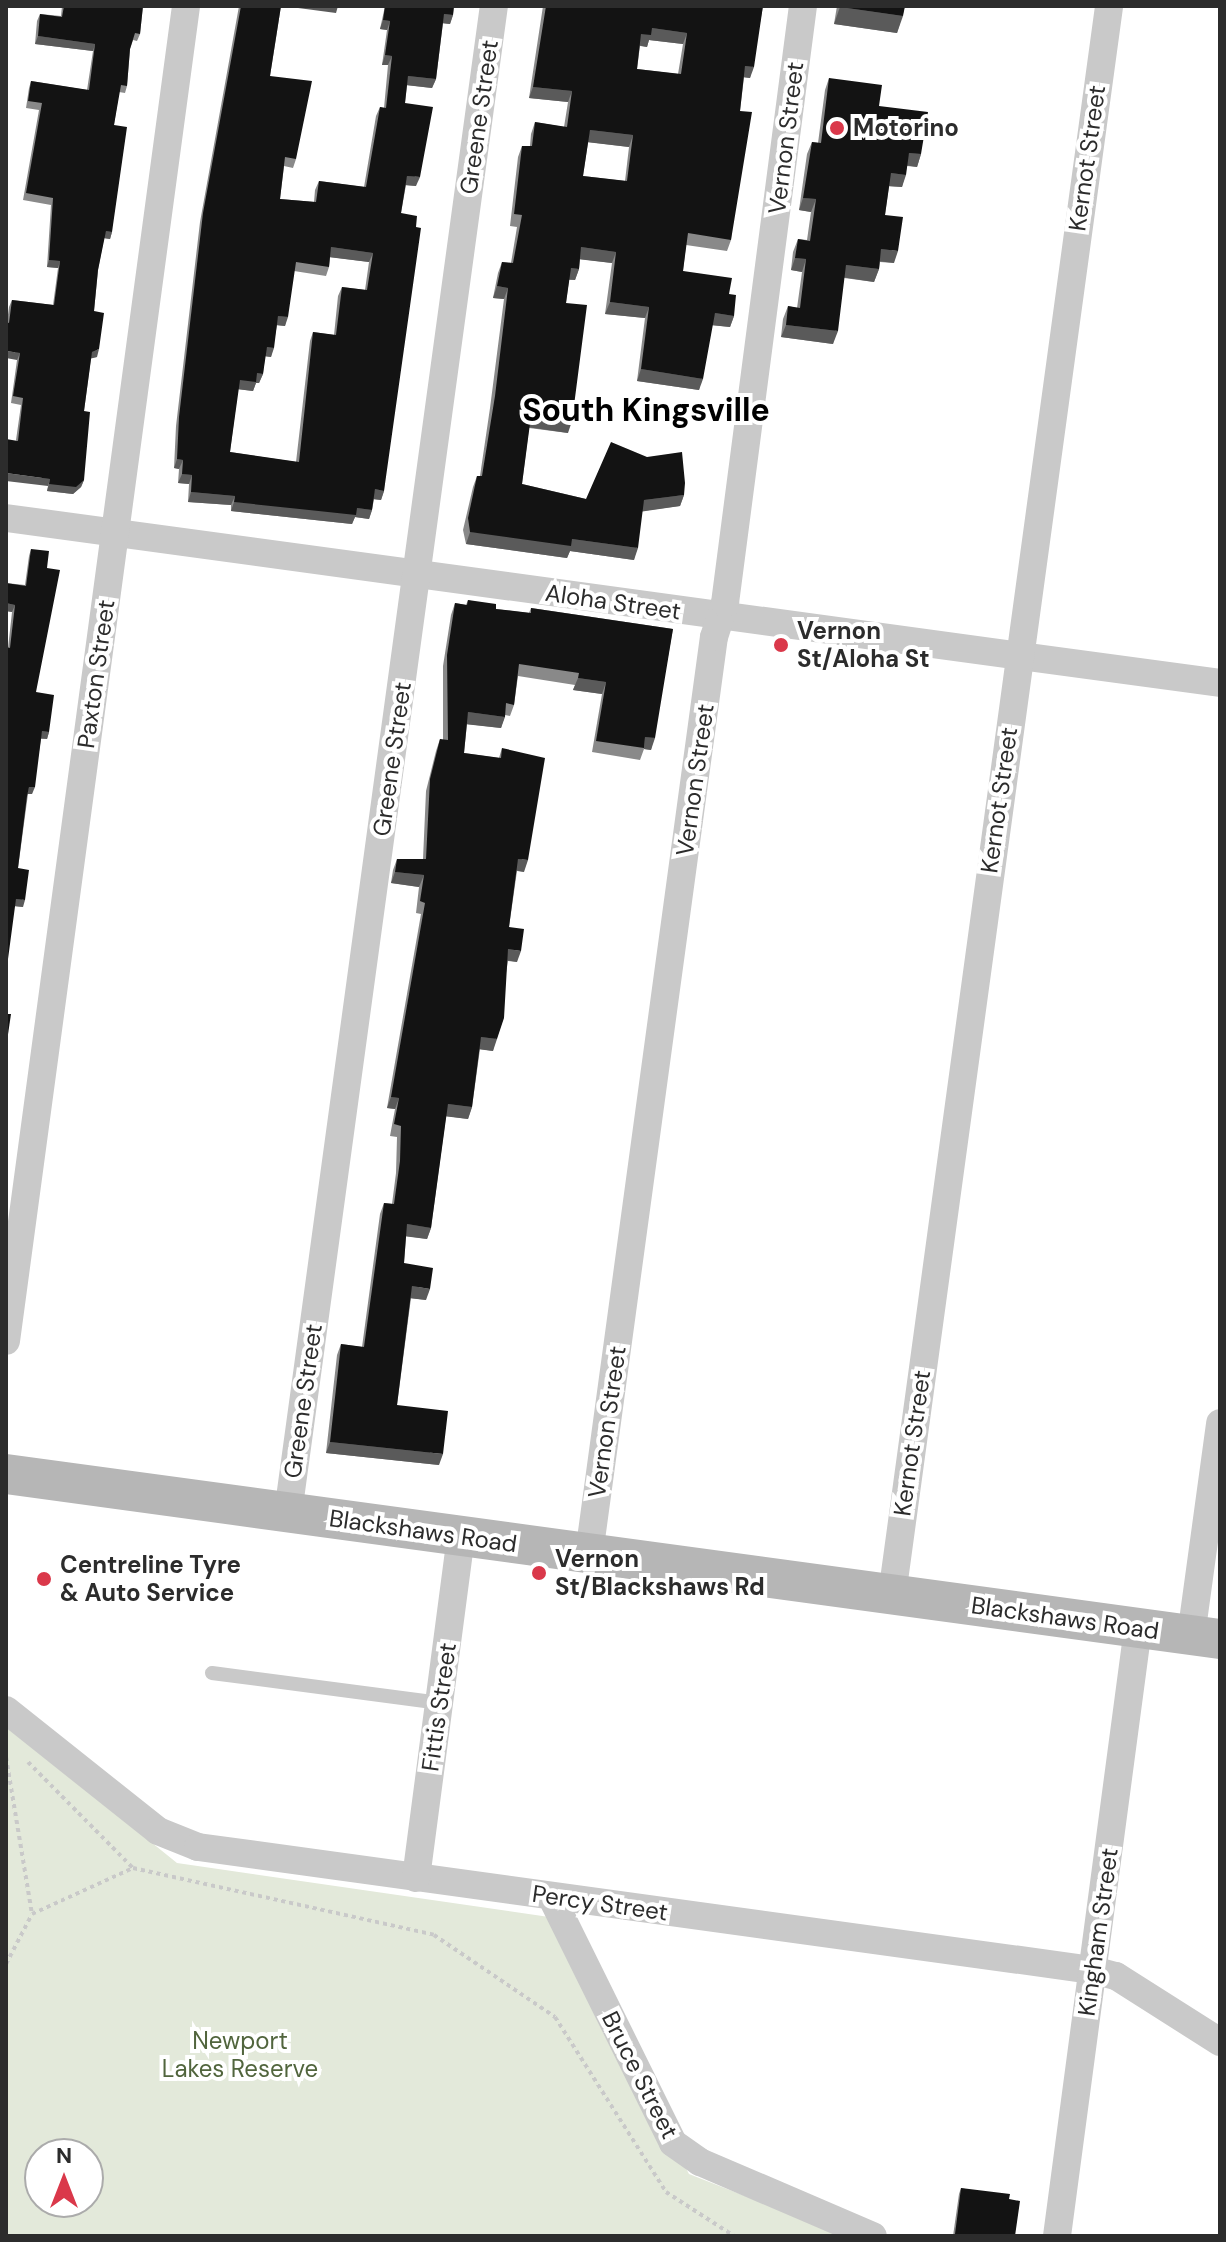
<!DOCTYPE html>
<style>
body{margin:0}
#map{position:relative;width:1226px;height:2242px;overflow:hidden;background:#fff;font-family:"DM Sans",sans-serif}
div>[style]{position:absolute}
.green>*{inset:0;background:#e3e9da}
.path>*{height:4px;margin-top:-2px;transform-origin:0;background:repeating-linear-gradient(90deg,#c9c9c9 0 4px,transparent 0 8px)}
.lane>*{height:14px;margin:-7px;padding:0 7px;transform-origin:7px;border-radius:7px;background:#c9c9c9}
.street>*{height:28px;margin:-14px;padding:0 14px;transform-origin:14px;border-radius:14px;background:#c9c9c9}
.secondary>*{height:40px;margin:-20px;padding:0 20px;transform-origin:20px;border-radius:20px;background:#b6b6b6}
.wall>*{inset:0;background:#898989}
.shaded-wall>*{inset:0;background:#5a5a5a}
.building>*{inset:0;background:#131313}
.dots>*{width:22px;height:22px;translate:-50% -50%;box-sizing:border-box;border:4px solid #fff;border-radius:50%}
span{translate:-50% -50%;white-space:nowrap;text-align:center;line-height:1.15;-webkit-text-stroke:8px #fff;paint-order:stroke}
.street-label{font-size:24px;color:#2c2c2c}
.poi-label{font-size:24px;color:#2c2c2c;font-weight:700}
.left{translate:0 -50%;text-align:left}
.park-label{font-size:24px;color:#51653d}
.district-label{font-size:32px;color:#000;font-weight:700}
.frame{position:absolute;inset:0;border:8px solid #2c2c2c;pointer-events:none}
.north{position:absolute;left:24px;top:2138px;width:80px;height:80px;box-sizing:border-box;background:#fff;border:2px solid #ababab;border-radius:50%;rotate:0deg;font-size:22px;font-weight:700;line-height:32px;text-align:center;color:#2c2c2c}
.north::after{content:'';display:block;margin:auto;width:28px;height:36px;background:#da384a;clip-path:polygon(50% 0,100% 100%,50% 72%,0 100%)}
</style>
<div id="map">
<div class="green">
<i style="clip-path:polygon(evenodd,6px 1725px,177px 1863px,556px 1918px,689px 2174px,846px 2236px,6px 2236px,6px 1725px,40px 2154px,88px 2154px,88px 2202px,40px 2202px,40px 2154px)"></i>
</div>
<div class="path">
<i style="left:6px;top:1757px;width:159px;rotate:80.6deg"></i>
<i style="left:28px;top:1762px;width:149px;rotate:45.3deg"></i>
<i style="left:6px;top:1964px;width:56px;rotate:-62.5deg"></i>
<i style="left:32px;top:1914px;width:111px;rotate:-24.5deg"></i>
<i style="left:133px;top:1868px;width:308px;rotate:12.5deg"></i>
<i style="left:434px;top:1935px;width:146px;rotate:34.1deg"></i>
<i style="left:555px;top:2017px;width:207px;rotate:57.6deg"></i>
<i style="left:666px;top:2192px;width:81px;rotate:32.9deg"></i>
</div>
<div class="lane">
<i style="left:212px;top:1673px;width:230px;rotate:7.5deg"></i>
</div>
<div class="street">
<i style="left:6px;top:518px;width:1225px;rotate:7.74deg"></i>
<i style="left:6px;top:1341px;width:1347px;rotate:-82.32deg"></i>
<i style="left:288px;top:1513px;width:1521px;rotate:-82.22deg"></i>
<i style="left:589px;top:1554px;width:925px;rotate:-82.24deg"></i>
<i style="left:714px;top:637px;width:36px;rotate:-72deg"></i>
<i style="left:725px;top:603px;width:602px;rotate:-82.56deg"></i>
<i style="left:892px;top:1595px;width:1604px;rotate:-82.22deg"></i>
<i style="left:1191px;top:1636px;width:215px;rotate:-82.2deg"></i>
<i style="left:6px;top:1710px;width:194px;rotate:38.5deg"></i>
<i style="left:158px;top:1831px;width:43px;rotate:21.8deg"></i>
<i style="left:198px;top:1847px;width:903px;rotate:7.83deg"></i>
<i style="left:1093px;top:1970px;width:24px;rotate:15deg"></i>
<i style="left:1116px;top:1976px;width:123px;rotate:32.4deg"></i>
<i style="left:416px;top:1878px;width:345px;rotate:-82.5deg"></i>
<i style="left:551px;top:1896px;width:275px;rotate:63.7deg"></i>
<i style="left:673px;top:2143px;width:33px;rotate:35deg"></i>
<i style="left:700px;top:2162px;width:188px;rotate:23.2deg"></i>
<i style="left:1057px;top:2236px;width:613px;rotate:-82.41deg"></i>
</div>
<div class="secondary">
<i style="left:6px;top:1474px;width:1225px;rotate:7.74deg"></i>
</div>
<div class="wall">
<i style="clip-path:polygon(62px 6px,143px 6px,140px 34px,137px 41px,133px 40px,130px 49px,127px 86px,125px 93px,119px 92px,114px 125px,112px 232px,110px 239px,104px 238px,98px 270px,94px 311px,97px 357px,91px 358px,84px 411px,84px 480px,81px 487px,73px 494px,47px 491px,48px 486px,16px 440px,21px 405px,11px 403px,17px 360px,7px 322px,9px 307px,12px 300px,53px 305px,58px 268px,47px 267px,51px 205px,23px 200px,39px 110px,26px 108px,29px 88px,31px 81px,87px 90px,93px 51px,35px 44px,37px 21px,40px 14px,61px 16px)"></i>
<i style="clip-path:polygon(evenodd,239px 6px,281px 6px,270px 76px,296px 159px,293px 168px,284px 166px,280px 199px,314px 202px,315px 190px,319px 181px,364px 187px,376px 116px,380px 107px,384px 108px,388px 65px,382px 65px,387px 30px,380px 29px,385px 6px,454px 6px,453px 15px,450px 24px,443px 23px,436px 79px,432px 88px,407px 85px,405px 103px,416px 186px,406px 185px,401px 213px,384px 491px,381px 500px,374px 499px,372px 510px,369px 519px,355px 517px,352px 524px,231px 511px,231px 505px,188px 502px,189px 484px,178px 483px,179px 469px,174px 468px,176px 426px,200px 222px,239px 6px,330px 257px,369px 262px,365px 290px,342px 287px,338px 296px,334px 335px,313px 332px,310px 341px,296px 462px,230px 452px,238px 389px,253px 391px,256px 383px,259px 383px,263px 374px,265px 356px,271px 357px,277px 325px,285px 326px,294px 271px,326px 276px,329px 267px,330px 257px)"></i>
<i style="clip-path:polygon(evenodd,543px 6px,763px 6px,750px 78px,744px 77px,740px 111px,731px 240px,727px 251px,686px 245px,683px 271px,729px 294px,734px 316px,730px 327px,712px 325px,699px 390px,637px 381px,645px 318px,605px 314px,612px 263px,580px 259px,579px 269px,575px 280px,569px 280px,566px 303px,568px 433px,529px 428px,522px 484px,586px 499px,684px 495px,680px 506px,642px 511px,634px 560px,570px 551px,567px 558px,466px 544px,463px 530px,473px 487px,477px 476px,480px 476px,490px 408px,504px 299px,493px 298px,498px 273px,502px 262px,511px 263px,517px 227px,510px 226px,518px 157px,522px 146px,530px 146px,531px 134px,535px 122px,564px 127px,568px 102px,529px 98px,543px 6px,649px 40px,683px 44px,678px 74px,637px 69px,640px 46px,647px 47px,649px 40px,543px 6px,588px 142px,629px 147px,625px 181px,583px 176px,588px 142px)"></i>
<i style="clip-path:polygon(837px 6px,905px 6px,897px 33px,834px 24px)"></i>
<i style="clip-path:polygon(829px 78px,879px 106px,921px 154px,917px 167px,907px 166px,902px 187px,889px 186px,885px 215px,894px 263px,880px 262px,879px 269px,874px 282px,844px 278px,833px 344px,781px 337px,783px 319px,788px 306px,797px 308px,802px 272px,791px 270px,793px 252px,798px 239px,807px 240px,811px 212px,799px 210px,807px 154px,812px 142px,818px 143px,825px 90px)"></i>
<i style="clip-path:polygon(31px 549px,36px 692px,49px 732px,47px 739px,41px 739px,32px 794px,28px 794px,18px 868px,23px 907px,15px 906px,8px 648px,12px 612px,6px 611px,6px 583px,25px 585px,29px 556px)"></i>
<i style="clip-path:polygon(468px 600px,496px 609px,529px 613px,531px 608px,673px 629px,651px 750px,644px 749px,640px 760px,592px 752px,602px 694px,573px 690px,575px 685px,518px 676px,514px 705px,510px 716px,505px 715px,501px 728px,467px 724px,464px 753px,499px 758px,502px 748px,524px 872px,517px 871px,509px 927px,517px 962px,508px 961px,493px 1051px,480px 1049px,472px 1107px,468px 1119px,446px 1116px,431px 1228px,427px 1239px,406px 1236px,404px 1263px,426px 1300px,411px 1298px,397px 1405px,439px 1465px,326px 1453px,337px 1355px,341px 1344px,362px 1347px,380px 1214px,384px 1203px,392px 1204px,396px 1173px,397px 1137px,390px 1136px,395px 1109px,387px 1108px,421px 914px,416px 913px,419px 887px,391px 883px,393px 870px,397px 859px,423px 859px,426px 791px,436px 751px,440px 739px,443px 740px,443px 666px,451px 615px,455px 603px,466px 605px)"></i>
<i style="clip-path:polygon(961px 2188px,1009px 2199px,1015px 2236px,953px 2236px,959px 2194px)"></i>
</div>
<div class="shaded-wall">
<i style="clip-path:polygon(283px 6px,338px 6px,336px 13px)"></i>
<i style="clip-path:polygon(840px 7px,903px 16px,897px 33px,834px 24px)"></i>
<i style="clip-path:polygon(444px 14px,453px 15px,450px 24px,440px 23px)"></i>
<i style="clip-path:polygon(383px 20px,390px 21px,387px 30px,380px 29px)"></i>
<i style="clip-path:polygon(652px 28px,687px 33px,683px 44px,649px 40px,647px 47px,637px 45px,641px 34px)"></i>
<i style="clip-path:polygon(38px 36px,95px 44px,93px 51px,35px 44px)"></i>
<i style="clip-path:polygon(385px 55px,392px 56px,388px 65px,382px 65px)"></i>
<i style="clip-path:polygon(745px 66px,754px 67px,750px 78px,741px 77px)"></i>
<i style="clip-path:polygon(408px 76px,436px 79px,432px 88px,405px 85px)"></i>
<i style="clip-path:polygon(533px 87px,572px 91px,568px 102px,529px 98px)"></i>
<i style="clip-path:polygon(590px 130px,633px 135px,629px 147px,586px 142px)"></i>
<i style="clip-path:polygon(909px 153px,921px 154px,917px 167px,904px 165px)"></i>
<i style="clip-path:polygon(891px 173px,906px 175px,902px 187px,886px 186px)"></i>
<i style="clip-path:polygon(407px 176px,420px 177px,416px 186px,404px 185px)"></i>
<i style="clip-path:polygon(803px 198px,816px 199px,811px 212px,799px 210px)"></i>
<i style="clip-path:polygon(106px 231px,112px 232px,110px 239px,103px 238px)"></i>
<i style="clip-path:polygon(331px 247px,373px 253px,369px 262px,328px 257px)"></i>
<i style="clip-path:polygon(581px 247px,616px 252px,612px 263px,577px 259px)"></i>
<i style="clip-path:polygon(881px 249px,898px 251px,894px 263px,877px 261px)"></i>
<i style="clip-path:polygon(795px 258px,806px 259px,802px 272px,791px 270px)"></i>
<i style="clip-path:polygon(49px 260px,60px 261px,58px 268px,47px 267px)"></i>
<i style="clip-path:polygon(846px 265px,879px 269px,874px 282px,841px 277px)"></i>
<i style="clip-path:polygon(571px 268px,579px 269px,575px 280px,566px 279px)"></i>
<i style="clip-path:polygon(497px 286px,508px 288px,504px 299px,493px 298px)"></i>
<i style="clip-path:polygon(610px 302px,649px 307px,645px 318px,605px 314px)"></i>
<i style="clip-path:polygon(715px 313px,734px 316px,730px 327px,710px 325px)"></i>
<i style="clip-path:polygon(278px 316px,288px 317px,285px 326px,275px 325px)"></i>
<i style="clip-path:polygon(786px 325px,838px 331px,833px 344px,781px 337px)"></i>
<i style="clip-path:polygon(267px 347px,274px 348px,271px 357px,263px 356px)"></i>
<i style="clip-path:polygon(99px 349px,97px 357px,89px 359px,92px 352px)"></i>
<i style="clip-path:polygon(6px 351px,20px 353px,17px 360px,6px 358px)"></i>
<i style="clip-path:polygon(641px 369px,703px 379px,699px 390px,637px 381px)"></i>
<i style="clip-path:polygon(257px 373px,263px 374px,259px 383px,256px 383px,253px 391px,236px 389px,240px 380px)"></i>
<i style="clip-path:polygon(531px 416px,572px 421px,568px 433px,527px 427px)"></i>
<i style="clip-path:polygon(177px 459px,183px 460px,179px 469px,174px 468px)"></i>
<i style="clip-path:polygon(6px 473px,50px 479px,48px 486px,6px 481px)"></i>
<i style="clip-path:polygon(182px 474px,192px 475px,189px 484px,178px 483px)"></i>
<i style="clip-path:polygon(84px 480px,81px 487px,73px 494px,47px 491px,49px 484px)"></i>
<i style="clip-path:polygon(375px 489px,384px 491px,381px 500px,372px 499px)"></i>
<i style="clip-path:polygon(191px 492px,235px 496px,231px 505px,188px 502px)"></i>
<i style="clip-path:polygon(684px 495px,680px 506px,639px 512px,644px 500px)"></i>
<i style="clip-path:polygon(234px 502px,357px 508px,372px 510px,369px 519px,355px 517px,352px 524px,231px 511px)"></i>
<i style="clip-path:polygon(470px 532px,572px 539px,638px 548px,634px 560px,570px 551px,567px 558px,466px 544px)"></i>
<i style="clip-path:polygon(6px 603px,15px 605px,12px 612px,6px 611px)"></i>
<i style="clip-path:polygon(578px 678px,606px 682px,602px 694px,573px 690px)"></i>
<i style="clip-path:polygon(468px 712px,505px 717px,501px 728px,464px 724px)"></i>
<i style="clip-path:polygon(42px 731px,49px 732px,47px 739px,40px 738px)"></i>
<i style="clip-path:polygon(645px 737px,655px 738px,651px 750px,644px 749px)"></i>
<i style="clip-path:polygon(29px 787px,35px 787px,32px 794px,27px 794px)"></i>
<i style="clip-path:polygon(518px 859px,528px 860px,524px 872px,514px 870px)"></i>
<i style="clip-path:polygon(395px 872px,424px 875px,419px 887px,391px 883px)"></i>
<i style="clip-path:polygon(16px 899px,25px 900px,23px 907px,13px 906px)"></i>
<i style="clip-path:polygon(508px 949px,521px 951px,517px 962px,504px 960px)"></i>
<i style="clip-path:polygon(481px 1037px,497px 1039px,493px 1051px,477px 1049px)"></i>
<i style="clip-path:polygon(391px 1097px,399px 1098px,395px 1109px,387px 1108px)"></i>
<i style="clip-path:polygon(448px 1104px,472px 1107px,468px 1119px,443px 1116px)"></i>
<i style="clip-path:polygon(407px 1224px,431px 1228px,427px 1239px,403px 1236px)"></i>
<i style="clip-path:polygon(412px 1286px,430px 1289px,426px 1300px,408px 1298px)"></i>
<i style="clip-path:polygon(330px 1442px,443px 1454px,439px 1465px,326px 1453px)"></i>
</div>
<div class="building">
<i style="clip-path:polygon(64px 6px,143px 6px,140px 34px,135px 33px,130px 49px,127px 86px,121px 85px,114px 125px,127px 127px,112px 232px,106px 231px,98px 270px,94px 311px,104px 313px,99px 349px,92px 352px,84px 411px,90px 412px,84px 480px,76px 487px,49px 484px,50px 479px,6px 473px,6px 439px,18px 441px,23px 398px,13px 396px,20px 353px,6px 351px,6px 322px,9px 323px,12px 300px,54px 305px,60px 261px,49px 260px,53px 198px,26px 193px,42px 103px,28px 101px,31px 81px,89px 90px,95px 44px,38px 36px,40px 14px,62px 17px)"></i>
<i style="clip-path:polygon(evenodd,241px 6px,281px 6px,270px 76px,312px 81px,296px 159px,285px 157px,280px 199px,316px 202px,319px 181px,366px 187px,380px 107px,386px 108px,392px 56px,385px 55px,390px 21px,383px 20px,385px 6px,454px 6px,453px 15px,444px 14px,436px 79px,408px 76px,405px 103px,433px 107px,420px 177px,407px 176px,401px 213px,417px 216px,416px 227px,421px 228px,384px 491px,375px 489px,372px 510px,357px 508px,356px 515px,234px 502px,235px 496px,191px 492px,192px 475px,182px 474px,183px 460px,177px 459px,179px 417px,203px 213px,241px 6px,331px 247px,373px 253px,367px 290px,342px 287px,336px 335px,313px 332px,299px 462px,230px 452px,240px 380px,256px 382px,257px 373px,263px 374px,267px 347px,274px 348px,278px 316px,288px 317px,296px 262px,329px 267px,331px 247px)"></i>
<i style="clip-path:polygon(evenodd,546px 6px,763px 6px,754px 67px,745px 66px,740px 111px,752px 112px,731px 240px,688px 233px,683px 271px,732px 278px,729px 294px,736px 295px,734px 316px,715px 313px,703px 379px,641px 369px,649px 307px,610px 302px,616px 252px,581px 247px,579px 269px,571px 268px,566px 303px,587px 305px,572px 421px,531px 416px,522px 484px,586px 499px,611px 442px,647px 457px,682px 452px,685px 483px,684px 495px,644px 500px,638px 548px,572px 539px,571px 546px,470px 532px,468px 518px,477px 476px,482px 476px,495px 396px,508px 288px,497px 286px,502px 262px,513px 263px,522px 215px,514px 214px,522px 146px,532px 146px,535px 122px,567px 127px,572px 91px,533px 87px,546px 6px,652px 28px,687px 33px,681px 74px,637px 69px,641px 34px,651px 35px,652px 28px,546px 6px,590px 130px,633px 135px,627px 181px,583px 176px,590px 130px)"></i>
<i style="clip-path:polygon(841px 6px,905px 6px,903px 16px,840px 7px)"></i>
<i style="clip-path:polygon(829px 78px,882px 85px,879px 106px,928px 112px,921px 154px,909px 153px,906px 175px,891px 173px,885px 215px,903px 217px,898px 251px,881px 249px,879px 269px,846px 265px,838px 331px,786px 325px,788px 306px,800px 308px,806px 259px,795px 258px,798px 239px,810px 241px,816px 199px,803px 198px,812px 142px,821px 143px)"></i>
<i style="clip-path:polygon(31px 549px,49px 551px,47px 568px,60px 570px,36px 692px,54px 695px,49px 732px,42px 731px,35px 787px,29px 787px,27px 796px,18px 868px,29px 870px,25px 900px,16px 899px,6px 974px,6px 647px,10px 648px,15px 605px,6px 603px,6px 583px,26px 586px)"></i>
<i style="clip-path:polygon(468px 600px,496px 604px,496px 609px,531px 613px,531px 608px,673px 629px,655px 738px,645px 737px,644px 748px,596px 741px,606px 682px,578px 678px,579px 673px,519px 664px,514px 705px,506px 703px,505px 717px,468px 712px,464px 753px,501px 758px,502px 748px,545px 758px,528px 860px,518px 859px,509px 927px,524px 929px,521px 951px,508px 949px,504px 1018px,497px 1039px,481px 1037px,472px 1107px,448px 1104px,431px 1228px,407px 1224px,404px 1263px,433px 1268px,430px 1289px,412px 1286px,397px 1405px,448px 1411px,443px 1454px,330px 1442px,341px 1344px,364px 1347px,384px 1203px,394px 1204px,400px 1161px,401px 1126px,394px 1124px,399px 1098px,391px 1097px,425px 903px,420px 901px,424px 875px,395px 872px,397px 859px,426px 859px,430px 779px,440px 739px,448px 740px,447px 655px,455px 603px,467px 605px)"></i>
<i style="clip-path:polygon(6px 1014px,11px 1014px,6px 1048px)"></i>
<i style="clip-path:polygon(961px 2188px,1010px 2194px,1009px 2199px,1020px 2201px,1015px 2236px,978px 2236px,955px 2234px)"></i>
</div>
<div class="dots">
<i style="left:837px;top:128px;background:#da384a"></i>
<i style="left:781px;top:645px;background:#da384a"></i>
<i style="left:539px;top:1573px;background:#da384a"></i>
<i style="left:44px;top:1579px;background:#da384a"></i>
</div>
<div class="street-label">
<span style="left:479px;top:117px;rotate:-82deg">Greene Street</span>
<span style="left:786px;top:138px;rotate:-83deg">Vernon Street</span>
<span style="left:1087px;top:158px;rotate:-82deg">Kernot Street</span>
<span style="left:613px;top:602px;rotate:8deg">Aloha Street</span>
<span style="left:96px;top:674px;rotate:-82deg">Paxton Street</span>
<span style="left:392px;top:759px;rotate:-82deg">Greene Street</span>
<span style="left:695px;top:780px;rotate:-82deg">Vernon Street</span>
<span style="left:999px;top:800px;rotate:-82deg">Kernot Street</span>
<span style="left:303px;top:1401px;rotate:-82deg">Greene Street</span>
<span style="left:607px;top:1422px;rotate:-82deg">Vernon Street</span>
<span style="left:912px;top:1443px;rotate:-82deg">Kernot Street</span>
<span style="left:423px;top:1531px;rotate:8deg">Blackshaws Road</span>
<span style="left:1065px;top:1618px;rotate:8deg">Blackshaws Road</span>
<span style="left:439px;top:1707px;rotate:-82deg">Fittis Street</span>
<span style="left:600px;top:1903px;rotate:8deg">Percy Street</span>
<span style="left:1098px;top:1932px;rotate:-82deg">Kingham Street</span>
<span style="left:640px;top:2075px;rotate:63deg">Bruce Street</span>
</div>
<div class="poi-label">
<span class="left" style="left:853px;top:128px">Motorino</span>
<span class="left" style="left:797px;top:645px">Vernon<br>St/Aloha St</span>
<span class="left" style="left:555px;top:1573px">Vernon<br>St/Blackshaws Rd</span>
<span class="left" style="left:60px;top:1579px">Centreline Tyre<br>&amp; Auto Service</span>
</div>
<div class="park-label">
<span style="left:240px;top:2055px">Newport<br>Lakes Reserve</span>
</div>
<div class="district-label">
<span style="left:646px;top:410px">South Kingsville</span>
</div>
<div class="frame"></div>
<div class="north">N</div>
</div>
